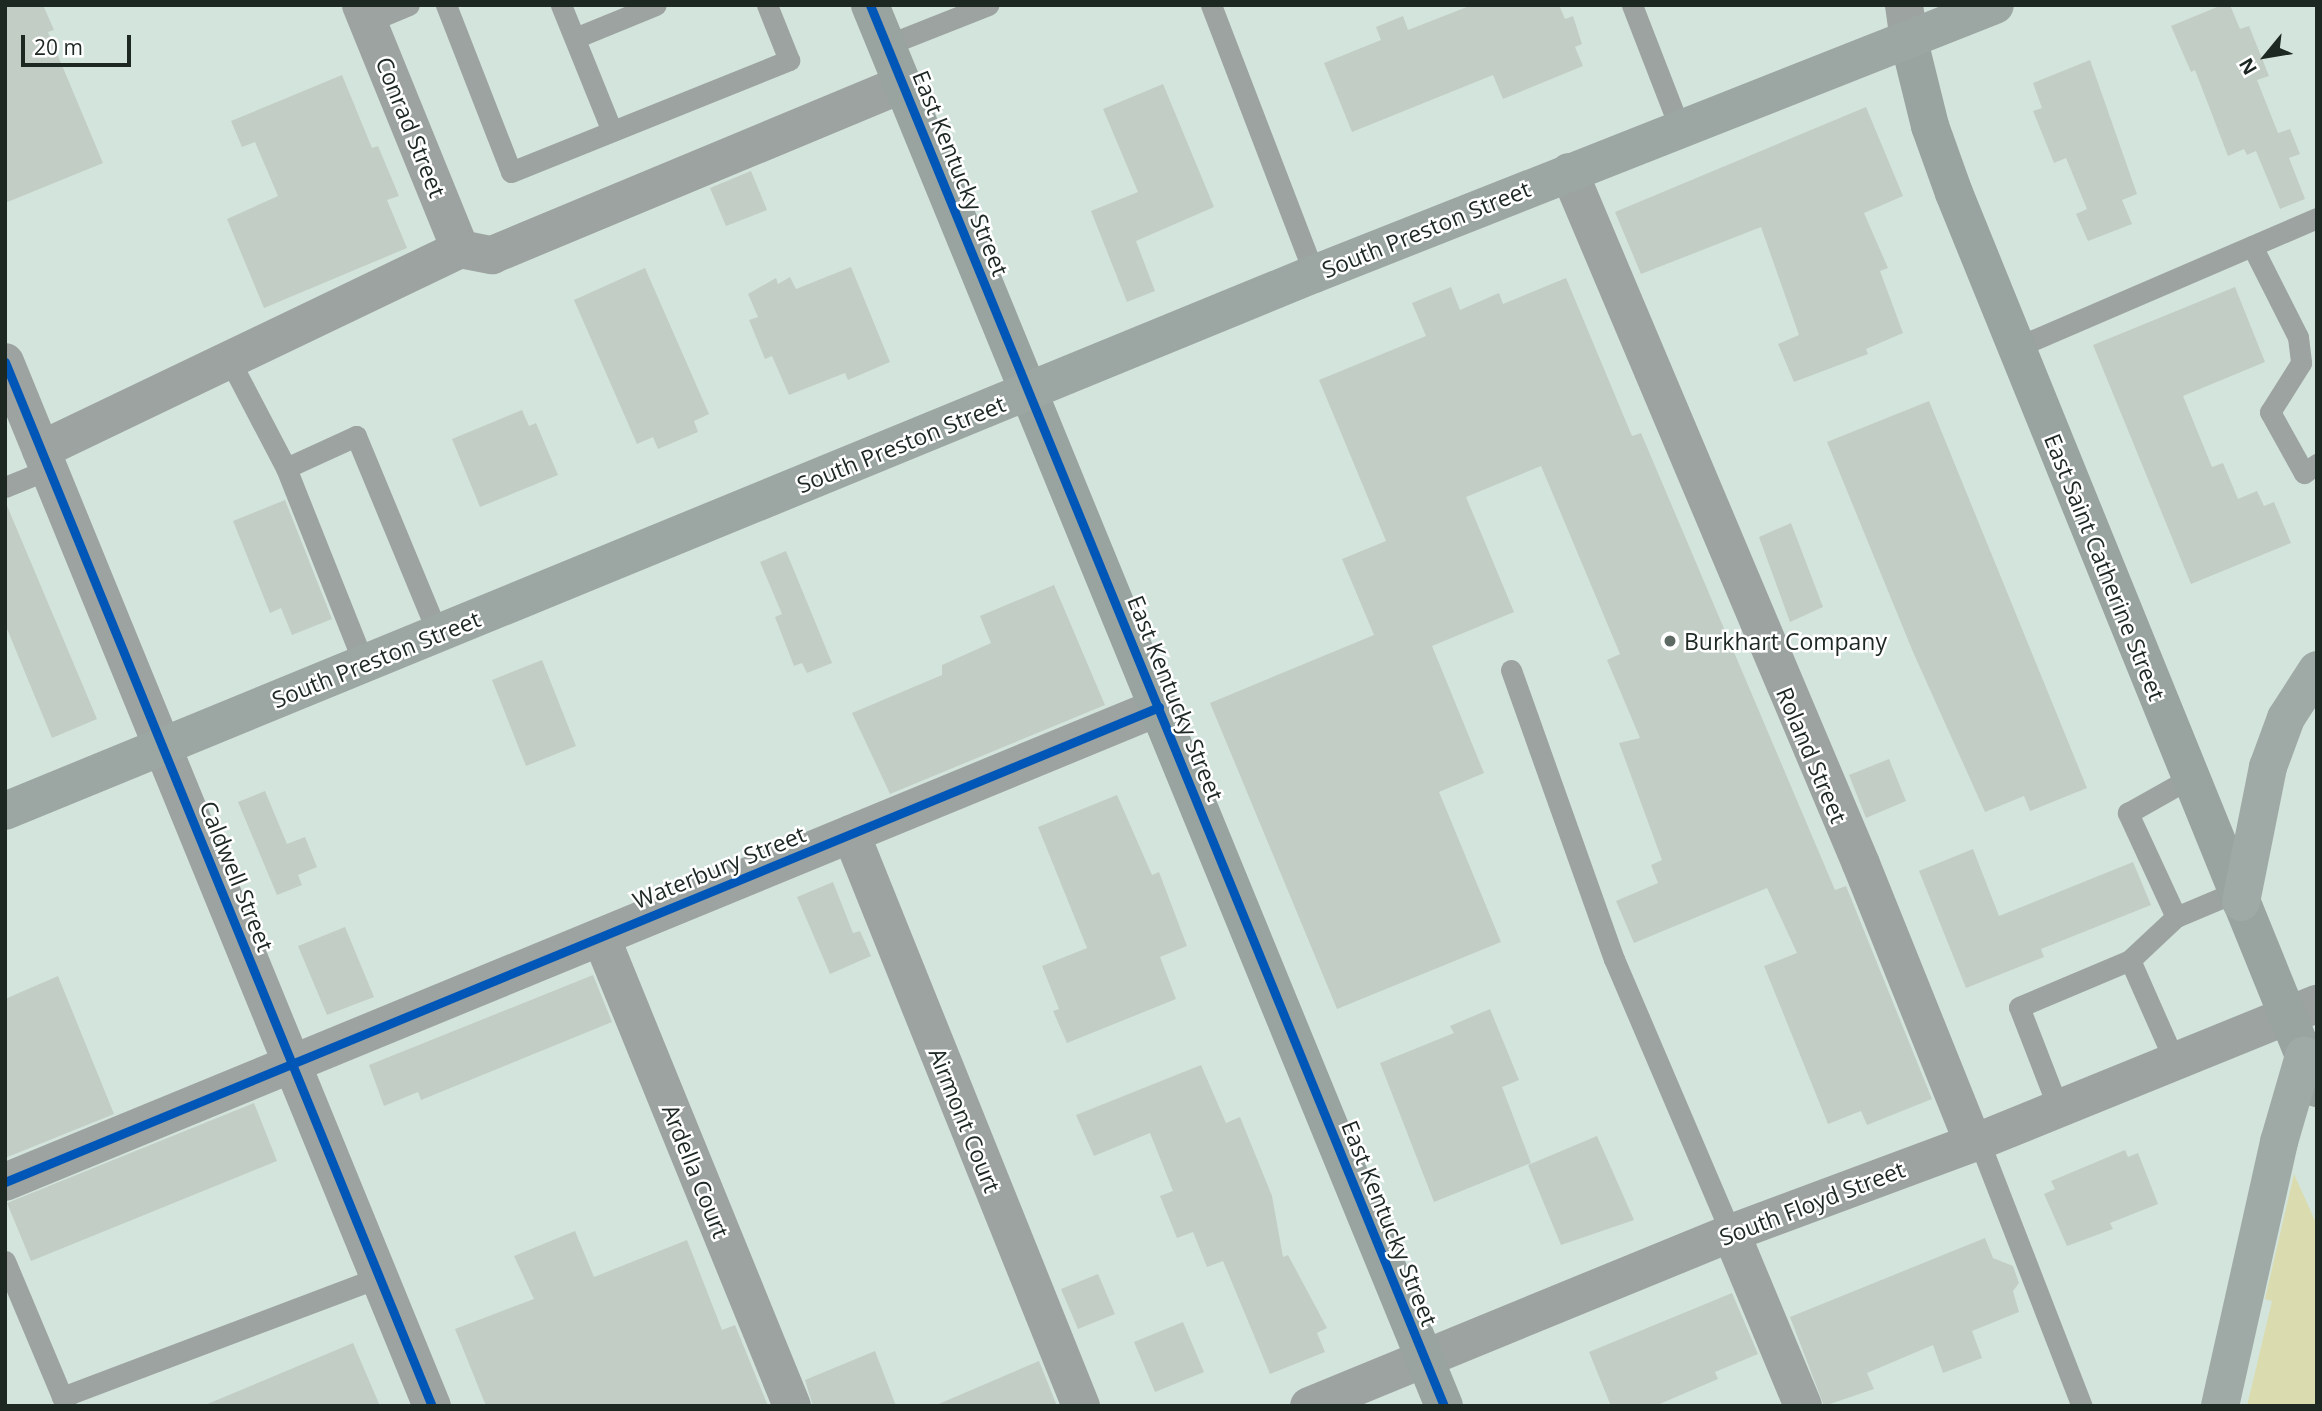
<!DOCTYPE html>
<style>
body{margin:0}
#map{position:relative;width:2322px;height:1411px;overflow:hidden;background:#d3e4dc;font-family:"Open Sans",sans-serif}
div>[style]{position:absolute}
.green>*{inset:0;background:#dadcaf}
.building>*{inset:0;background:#c2cdc5}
.lane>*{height:21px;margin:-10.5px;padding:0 10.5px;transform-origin:10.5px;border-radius:10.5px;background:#9da3a1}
.street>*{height:38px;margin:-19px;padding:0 19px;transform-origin:19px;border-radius:19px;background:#9da3a1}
.secondary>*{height:38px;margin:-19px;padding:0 19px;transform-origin:19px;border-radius:19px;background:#99a3a0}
.primary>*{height:38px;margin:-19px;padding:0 19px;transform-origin:19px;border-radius:19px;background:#9ca6a3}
.highway>*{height:38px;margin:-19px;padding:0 19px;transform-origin:19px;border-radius:19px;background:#9faaa6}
.cycleway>*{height:9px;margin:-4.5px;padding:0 4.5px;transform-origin:4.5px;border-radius:4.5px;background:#0057b8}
.dots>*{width:19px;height:19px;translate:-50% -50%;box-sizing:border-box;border:4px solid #fff;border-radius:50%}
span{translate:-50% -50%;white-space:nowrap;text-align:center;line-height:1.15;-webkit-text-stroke:5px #fff;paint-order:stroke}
.street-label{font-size:23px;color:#1e2823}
.poi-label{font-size:23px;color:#1e2823}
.left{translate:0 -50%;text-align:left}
.frame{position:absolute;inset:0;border:7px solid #1e2823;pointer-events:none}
.north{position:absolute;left:2231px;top:21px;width:70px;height:70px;-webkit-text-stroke:5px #fff;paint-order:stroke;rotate:240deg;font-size:19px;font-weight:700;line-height:28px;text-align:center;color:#1e2823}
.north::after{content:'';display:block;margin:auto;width:24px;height:32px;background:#1e2823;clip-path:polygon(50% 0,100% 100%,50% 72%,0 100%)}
.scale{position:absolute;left:21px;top:35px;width:110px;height:32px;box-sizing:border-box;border:4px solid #1e2823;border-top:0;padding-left:9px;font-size:21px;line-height:24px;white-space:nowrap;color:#1e2823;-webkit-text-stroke:5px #fff;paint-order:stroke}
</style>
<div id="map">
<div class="green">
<i style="clip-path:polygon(2294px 1174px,2317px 1225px,2317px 1406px,2247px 1406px,2272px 1301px,2265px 1299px)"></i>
</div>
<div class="building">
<i style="clip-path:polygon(5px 5px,43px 5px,54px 30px,48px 32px,103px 163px,5px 203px)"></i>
<i style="clip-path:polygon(1472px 5px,1559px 5px,1565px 19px,1573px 16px,1582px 44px,1575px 47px,1583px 66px,1503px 99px,1493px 75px,1352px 132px,1324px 63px,1381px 40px,1376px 27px,1403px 16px,1408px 30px)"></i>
<i style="clip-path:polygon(2222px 5px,2230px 5px,2240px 29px,2249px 26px,2269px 76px,2257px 80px,2278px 133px,2290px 129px,2300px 154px,2289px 158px,2305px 199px,2280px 209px,2256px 151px,2247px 155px,2244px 149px,2228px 156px,2195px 70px,2191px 72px,2171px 26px)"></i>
<i style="clip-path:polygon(2090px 60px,2137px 194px,2122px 200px,2132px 224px,2088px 241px,2076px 214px,2087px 209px,2066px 158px,2054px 163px,2033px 111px,2042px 108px,2033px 83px)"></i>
<i style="clip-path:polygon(342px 75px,372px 148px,378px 146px,399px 196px,387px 200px,407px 248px,264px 308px,227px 219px,278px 196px,255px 142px,242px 147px,231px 121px)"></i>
<i style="clip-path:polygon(1163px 84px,1214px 207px,1136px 241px,1155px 291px,1127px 302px,1091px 211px,1138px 192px,1103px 109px)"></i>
<i style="clip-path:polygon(1866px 107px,1903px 196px,1864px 213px,1888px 268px,1880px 271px,1903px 333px,1866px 349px,1868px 354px,1794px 382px,1778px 344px,1799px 335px,1761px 227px,1641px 274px,1615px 212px)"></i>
<i style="clip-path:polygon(751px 171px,767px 210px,726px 226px,710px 188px)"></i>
<i style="clip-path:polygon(851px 267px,890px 362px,848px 380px,845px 373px,789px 395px,772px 356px,765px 359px,749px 320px,758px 317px,748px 294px,776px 278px,778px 284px,790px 277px,796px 289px)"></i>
<i style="clip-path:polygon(645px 268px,709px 414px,694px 421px,698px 432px,658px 449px,653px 437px,637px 444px,574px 300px)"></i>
<i style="clip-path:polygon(1566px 278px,1632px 436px,1641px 433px,1835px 890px,1846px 886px,1932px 1099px,1867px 1125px,1861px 1111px,1828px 1124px,1764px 966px,1797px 953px,1767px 888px,1634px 943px,1616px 901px,1658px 883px,1651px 865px,1662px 860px,1619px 743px,1640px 738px,1607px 660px,1620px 654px,1541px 466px,1466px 497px,1514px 612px,1432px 646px,1484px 773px,1439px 792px,1501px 942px,1337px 1009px,1210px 703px,1374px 635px,1342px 559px,1386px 541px,1319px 380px,1426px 336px,1412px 303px,1451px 287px,1460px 310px,1499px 293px,1503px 304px)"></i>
<i style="clip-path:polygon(2235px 287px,2265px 362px,2183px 396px,2212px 467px,2223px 463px,2238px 499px,2257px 491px,2264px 506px,2274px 502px,2291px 543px,2191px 584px,2093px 345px)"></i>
<i style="clip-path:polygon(1929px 401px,2087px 788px,2030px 811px,2024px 796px,1985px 812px,1913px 652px,1827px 442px)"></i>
<i style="clip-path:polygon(522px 410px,529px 426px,536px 423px,558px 475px,480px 507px,452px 439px)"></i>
<i style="clip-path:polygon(285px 500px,332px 619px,292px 635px,281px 608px,270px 613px,233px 521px)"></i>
<i style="clip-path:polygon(5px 501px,97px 719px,52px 738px,5px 624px)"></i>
<i style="clip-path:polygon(1791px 523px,1823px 607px,1790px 622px,1759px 537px)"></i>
<i style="clip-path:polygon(786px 551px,832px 663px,807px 673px,802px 663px,794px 666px,775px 617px,782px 614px,760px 562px)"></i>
<i style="clip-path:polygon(1054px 585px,1105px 705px,890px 794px,852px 713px,942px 675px,942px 665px,991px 643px,980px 616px)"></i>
<i style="clip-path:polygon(542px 660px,576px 746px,526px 766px,492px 680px)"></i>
<i style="clip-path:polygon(1889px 759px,1906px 801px,1866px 818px,1849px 775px)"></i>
<i style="clip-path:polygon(265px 791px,287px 844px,305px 837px,317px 867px,298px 875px,302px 885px,277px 895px,238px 802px)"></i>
<i style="clip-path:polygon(1117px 795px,1152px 875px,1159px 872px,1187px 946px,1160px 957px,1176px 999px,1067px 1043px,1053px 1011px,1059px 1009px,1042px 966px,1087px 948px,1038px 827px)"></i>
<i style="clip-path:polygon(1973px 849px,1999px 916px,2133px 862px,2151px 905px,2041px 949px,2044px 957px,1966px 988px,1919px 871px)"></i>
<i style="clip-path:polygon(833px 882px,853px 933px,860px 931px,871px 956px,830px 974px,797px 897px)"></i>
<i style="clip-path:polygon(345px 927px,374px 997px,327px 1015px,298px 946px)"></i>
<i style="clip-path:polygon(593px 975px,612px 1022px,421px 1100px,418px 1092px,384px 1106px,369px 1065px)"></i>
<i style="clip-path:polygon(58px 976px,114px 1114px,5px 1158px,5px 999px)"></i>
<i style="clip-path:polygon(1490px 1009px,1519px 1080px,1502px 1087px,1531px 1163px,1434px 1202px,1380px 1063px,1454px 1033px,1450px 1026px)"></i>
<i style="clip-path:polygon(1201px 1065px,1226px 1123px,1240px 1117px,1272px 1196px,1283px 1257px,1288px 1255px,1327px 1328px,1317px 1333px,1325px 1352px,1270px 1374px,1223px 1261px,1207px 1267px,1193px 1232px,1177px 1238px,1160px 1196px,1173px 1191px,1150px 1133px,1094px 1156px,1076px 1115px)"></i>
<i style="clip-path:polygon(254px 1103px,277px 1161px,31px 1261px,7px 1203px)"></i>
<i style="clip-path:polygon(1597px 1136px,1634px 1220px,1561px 1245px,1528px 1165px)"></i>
<i style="clip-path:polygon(2125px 1150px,2128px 1157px,2138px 1153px,2158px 1204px,2110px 1223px,2113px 1229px,2067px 1246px,2044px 1194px,2055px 1189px,2051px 1181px)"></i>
<i style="clip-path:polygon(575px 1231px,594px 1277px,687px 1240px,722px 1330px,735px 1325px,768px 1406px,486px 1406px,455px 1329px,534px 1299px,514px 1256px)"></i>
<i style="clip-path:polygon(1985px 1238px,1993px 1258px,2013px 1266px,2019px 1283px,2013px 1291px,2019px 1312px,1972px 1331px,1982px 1358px,1943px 1373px,1933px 1345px,1867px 1373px,1874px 1389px,1824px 1406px,1790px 1317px)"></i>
<i style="clip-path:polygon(1098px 1274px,1115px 1314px,1078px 1329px,1061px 1289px)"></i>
<i style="clip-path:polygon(1732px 1293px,1758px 1354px,1715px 1372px,1718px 1379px,1655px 1406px,1611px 1406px,1589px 1352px)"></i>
<i style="clip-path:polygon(1183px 1322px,1204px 1372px,1155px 1392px,1134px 1342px)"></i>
<i style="clip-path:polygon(353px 1343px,380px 1406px,205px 1406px,205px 1405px)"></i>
<i style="clip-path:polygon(875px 1351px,896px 1406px,813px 1406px,805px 1380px)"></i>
<i style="clip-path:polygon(1039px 1361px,1057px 1406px,934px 1406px)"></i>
</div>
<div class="lane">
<i style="left:446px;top:5px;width:179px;rotate:68.7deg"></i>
<i style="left:511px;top:172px;width:300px;rotate:-21.9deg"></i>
<i style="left:789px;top:60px;width:59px;rotate:-111.8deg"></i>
<i style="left:561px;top:5px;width:136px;rotate:68deg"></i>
<i style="left:1211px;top:5px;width:288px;rotate:69deg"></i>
<i style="left:1632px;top:5px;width:133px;rotate:68.8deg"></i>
<i style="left:368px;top:22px;width:44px;rotate:-22.5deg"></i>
<i style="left:575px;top:38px;width:87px;rotate:-22.2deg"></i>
<i style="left:887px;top:45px;width:109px;rotate:-21.6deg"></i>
<i style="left:2252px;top:246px;width:102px;rotate:63.2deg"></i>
<i style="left:2298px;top:337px;width:26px;rotate:83deg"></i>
<i style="left:2301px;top:363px;width:58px;rotate:122.3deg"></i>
<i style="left:2270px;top:412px;width:70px;rotate:60.9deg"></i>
<i style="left:2304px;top:473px;width:16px;rotate:-35deg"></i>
<i style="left:2015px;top:348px;width:329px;rotate:-23.3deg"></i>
<i style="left:230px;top:361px;width:121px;rotate:62.4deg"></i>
<i style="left:5px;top:487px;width:48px;rotate:-22.2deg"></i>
<i style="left:364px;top:664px;width:211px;rotate:-111.7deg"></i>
<i style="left:286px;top:468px;width:77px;rotate:-24.6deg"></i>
<i style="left:356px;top:436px;width:214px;rotate:67.5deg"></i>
<i style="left:1511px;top:670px;width:307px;rotate:70.4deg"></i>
<i style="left:1614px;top:959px;width:298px;rotate:66.9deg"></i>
<i style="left:2176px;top:917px;width:115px;rotate:-114.8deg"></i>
<i style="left:2128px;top:813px;width:71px;rotate:-29.4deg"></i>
<i style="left:2130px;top:960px;width:63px;rotate:-43.1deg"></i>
<i style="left:2176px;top:917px;width:67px;rotate:-22.8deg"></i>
<i style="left:2059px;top:1110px;width:110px;rotate:-111.2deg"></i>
<i style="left:2019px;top:1007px;width:121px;rotate:-22.9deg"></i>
<i style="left:2130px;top:960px;width:111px;rotate:66.2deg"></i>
<i style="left:1979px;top:1141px;width:284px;rotate:68.8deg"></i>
<i style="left:5px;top:1261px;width:157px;rotate:67.2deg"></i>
<i style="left:62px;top:1397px;width:340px;rotate:-20.7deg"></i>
</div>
<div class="street">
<i style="left:361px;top:5px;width:263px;rotate:67.9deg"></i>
<i style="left:1904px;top:5px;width:36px;rotate:82deg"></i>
<i style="left:1569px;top:172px;width:751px;rotate:67.12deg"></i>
<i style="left:1861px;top:864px;width:301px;rotate:68.1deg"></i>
<i style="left:5px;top:362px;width:1128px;rotate:67.76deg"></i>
<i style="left:41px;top:450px;width:465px;rotate:-25.6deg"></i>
<i style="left:460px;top:249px;width:33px;rotate:11deg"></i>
<i style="left:492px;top:255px;width:445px;rotate:-22.6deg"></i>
<i style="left:851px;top:834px;width:617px;rotate:68.1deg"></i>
<i style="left:601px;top:937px;width:506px;rotate:67.84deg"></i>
<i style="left:5px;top:1182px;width:1248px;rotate:-22.37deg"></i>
<i style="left:1731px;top:1233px;width:187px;rotate:67.4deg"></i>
<i style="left:1309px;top:1406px;width:456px;rotate:-22.3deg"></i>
<i style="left:1731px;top:1233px;width:265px;rotate:-20.4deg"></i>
<i style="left:1979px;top:1141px;width:365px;rotate:-22.1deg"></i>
</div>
<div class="secondary">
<i style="left:870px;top:5px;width:1514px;rotate:67.72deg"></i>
<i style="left:1909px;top:41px;width:88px;rotate:76.1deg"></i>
<i style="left:1930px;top:126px;width:71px;rotate:70.3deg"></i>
<i style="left:1954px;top:193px;width:966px;rotate:67.92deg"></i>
</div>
<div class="primary">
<i style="left:5px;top:811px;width:1415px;rotate:-22.31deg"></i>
<i style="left:1314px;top:274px;width:732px;rotate:-21.55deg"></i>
</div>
<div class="highway">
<i style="left:2241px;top:902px;width:138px;rotate:-78.7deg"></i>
<i style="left:2268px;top:767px;width:52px;rotate:-69.8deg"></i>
<i style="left:2286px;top:718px;width:57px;rotate:-57.1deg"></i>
<i style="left:2220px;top:1406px;width:271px;rotate:-77.4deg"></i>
<i style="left:2279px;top:1142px;width:90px;rotate:-73.8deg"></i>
</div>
<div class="cycleway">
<i style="left:870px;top:5px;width:1514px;rotate:67.72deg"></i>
<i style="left:5px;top:362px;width:1128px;rotate:67.76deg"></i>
<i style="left:5px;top:1182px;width:1248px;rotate:-22.37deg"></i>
</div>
<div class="dots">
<i style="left:1670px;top:641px;background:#5d6a64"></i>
</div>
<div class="street-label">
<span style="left:411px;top:127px;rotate:68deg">Conrad Street</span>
<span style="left:961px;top:173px;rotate:68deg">East Kentucky Street</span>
<span style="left:1426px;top:229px;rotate:-22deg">South Preston Street</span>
<span style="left:901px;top:444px;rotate:-22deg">South Preston Street</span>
<span style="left:2105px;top:567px;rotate:68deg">East Saint Catherine Street</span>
<span style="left:376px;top:659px;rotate:-22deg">South Preston Street</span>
<span style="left:1176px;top:698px;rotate:68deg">East Kentucky Street</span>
<span style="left:1812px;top:755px;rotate:67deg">Roland Street</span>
<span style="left:719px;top:867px;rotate:-22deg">Waterbury Street</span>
<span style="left:237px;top:876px;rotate:68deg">Caldwell Street</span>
<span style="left:965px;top:1120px;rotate:68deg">Airmont Court</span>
<span style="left:696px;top:1171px;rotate:68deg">Ardella Court</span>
<span style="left:1812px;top:1203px;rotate:-21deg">South Floyd Street</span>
<span style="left:1390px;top:1223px;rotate:68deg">East Kentucky Street</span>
</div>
<div class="poi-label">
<span class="left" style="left:1684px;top:641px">Burkhart Company</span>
</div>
<div class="frame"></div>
<div class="north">N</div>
<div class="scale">20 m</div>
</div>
